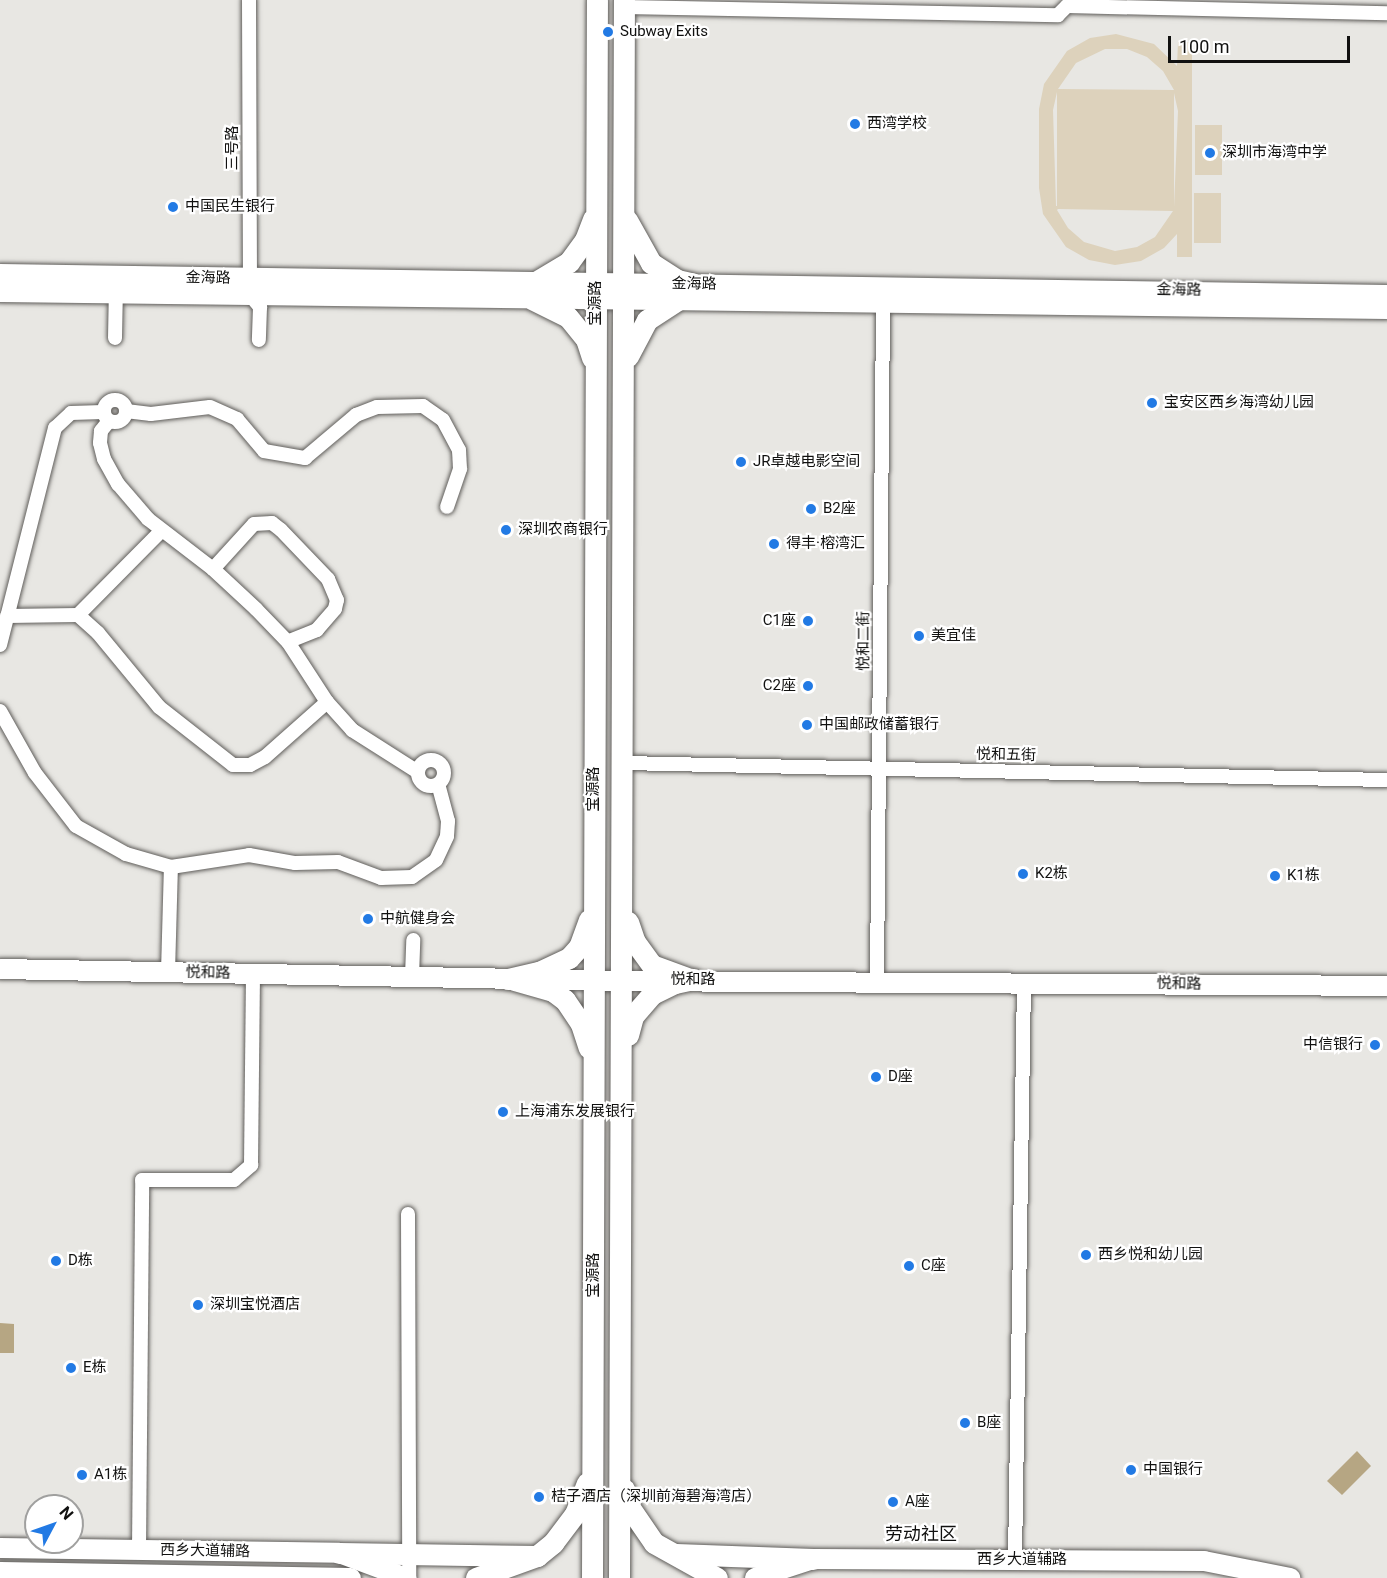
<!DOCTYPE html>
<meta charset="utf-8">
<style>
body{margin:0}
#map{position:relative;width:1387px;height:1578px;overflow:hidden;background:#e8e7e3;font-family:Roboto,"Noto Sans SC",sans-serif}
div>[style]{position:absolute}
.green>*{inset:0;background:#ddd2bc}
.water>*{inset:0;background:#b6a683}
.roads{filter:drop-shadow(0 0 2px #5f5d5a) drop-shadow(0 0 2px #5f5d5a)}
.street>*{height:14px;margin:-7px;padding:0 7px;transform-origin:7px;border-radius:7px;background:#fff}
.street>.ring{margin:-7px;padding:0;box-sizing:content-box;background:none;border:14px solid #fff;border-radius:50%}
.secondary>*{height:20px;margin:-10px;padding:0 10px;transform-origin:10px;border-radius:10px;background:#fff}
.primary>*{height:21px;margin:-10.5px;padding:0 10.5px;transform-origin:10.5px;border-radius:10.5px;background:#fff}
.dots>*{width:16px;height:16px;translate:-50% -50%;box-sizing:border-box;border:3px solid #fff;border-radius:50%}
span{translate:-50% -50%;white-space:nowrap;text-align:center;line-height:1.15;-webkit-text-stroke:4.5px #fff;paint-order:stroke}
.poi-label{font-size:15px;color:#111110}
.left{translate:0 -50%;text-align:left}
.right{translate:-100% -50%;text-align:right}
.street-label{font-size:15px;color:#111110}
.quarter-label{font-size:18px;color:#111110}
.north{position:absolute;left:24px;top:1494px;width:60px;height:60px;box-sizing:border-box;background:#fff;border:2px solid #a0a09f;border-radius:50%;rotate:49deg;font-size:16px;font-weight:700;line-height:24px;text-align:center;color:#111110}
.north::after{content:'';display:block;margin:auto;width:21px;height:27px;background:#227ae4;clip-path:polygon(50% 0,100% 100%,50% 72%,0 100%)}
.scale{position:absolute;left:1168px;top:36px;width:182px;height:27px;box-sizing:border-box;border:3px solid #111110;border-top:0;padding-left:8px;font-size:18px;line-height:21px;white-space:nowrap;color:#111110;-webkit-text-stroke:4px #fff;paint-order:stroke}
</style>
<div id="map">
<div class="green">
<i style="clip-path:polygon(evenodd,1116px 34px,1154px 44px,1177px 66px,1178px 42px,1192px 42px,1192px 257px,1177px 257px,1177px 234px,1164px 248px,1141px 261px,1115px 265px,1089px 260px,1066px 247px,1043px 214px,1039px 188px,1039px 109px,1044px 84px,1067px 51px,1090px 38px,1116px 34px,1105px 49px,1127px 49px,1147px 57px,1163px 71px,1174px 90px,1058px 89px,1076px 63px,1105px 49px,1116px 34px,1057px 92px,1057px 206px,1056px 206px,1053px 110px,1057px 92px,1116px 34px,1174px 93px,1178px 111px,1174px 207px,1174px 93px,1116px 34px,1057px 210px,1058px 209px,1173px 211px,1155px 237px,1137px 247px,1115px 251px,1084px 242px,1068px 228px,1057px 210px)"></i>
<i style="clip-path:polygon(1195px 125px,1222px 125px,1222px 175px,1195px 175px)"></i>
<i style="clip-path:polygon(1194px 193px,1221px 193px,1221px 243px,1194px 243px)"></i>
</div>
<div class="water">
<i style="clip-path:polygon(0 1323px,14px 1324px,14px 1353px,0 1353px)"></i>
<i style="clip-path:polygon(1357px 1451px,1371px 1466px,1342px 1495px,1327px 1481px)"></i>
</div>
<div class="roads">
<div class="street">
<i style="left:249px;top:0;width:295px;rotate:89.8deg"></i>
<i style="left:250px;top:295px;width:16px;rotate:50deg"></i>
<i style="left:260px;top:307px;width:33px;rotate:92deg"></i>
<i style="left:624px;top:7px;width:434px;rotate:1.1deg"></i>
<i style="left:1058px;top:15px;width:13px;rotate:-45deg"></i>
<i style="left:1067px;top:6px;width:320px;rotate:1.3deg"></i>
<i style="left:115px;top:338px;width:53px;rotate:-88.9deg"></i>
<i class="ring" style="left:104px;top:400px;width:8px;height:8px"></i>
<i style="left:126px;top:411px;width:25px;rotate:7deg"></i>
<i style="left:151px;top:414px;width:59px;rotate:-6.8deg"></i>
<i style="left:210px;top:407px;width:30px;rotate:24deg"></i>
<i style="left:237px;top:419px;width:42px;rotate:49.8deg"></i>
<i style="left:264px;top:451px;width:42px;rotate:9.7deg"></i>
<i style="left:305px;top:458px;width:67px;rotate:-40.1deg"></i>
<i style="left:356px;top:415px;width:22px;rotate:-21deg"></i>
<i style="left:377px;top:407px;width:46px;rotate:-1.2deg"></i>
<i style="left:423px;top:406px;width:24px;rotate:35deg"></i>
<i style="left:443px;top:420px;width:34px;rotate:62deg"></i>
<i style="left:459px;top:450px;width:19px;rotate:87deg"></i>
<i style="left:460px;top:469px;width:40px;rotate:108.9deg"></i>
<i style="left:109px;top:421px;width:13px;rotate:129deg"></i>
<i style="left:101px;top:431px;width:12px;rotate:95deg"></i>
<i style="left:100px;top:443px;width:16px;rotate:76deg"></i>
<i style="left:104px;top:459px;width:29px;rotate:61deg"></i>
<i style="left:118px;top:484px;width:46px;rotate:49.4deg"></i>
<i style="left:148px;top:519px;width:82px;rotate:37.6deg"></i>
<i style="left:213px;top:569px;width:59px;rotate:42.9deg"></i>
<i style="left:256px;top:609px;width:46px;rotate:45.9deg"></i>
<i style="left:288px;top:642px;width:72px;rotate:57deg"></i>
<i style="left:327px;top:702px;width:38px;rotate:48deg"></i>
<i style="left:352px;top:730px;width:78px;rotate:32.5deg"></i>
<i style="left:213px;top:569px;width:61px;rotate:-47.7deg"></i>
<i style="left:254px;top:524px;width:18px;rotate:-3deg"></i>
<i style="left:272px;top:523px;width:11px;rotate:38deg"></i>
<i style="left:281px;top:530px;width:68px;rotate:46.2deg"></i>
<i style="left:328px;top:579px;width:23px;rotate:67deg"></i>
<i style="left:337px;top:600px;width:9px;rotate:103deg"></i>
<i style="left:335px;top:609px;width:28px;rotate:131deg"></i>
<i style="left:317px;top:630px;width:31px;rotate:158deg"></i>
<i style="left:78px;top:615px;width:27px;rotate:42deg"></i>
<i style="left:98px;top:633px;width:96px;rotate:50.5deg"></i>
<i style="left:159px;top:707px;width:94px;rotate:38.1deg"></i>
<i style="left:233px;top:765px;width:17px"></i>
<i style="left:250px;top:765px;width:17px;rotate:-28deg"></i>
<i style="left:265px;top:757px;width:83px;rotate:-41.6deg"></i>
<i style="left:7px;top:616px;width:71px;rotate:-0.8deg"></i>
<i style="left:78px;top:615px;width:118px;rotate:-45.3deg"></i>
<i style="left:0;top:645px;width:224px;rotate:-75.8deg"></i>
<i style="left:55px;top:428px;width:22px;rotate:-43deg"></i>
<i style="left:71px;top:413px;width:32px;rotate:-2deg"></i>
<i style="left:0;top:711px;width:71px;rotate:60.6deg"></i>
<i style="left:35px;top:773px;width:67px;rotate:52.3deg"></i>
<i style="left:76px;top:826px;width:57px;rotate:29.2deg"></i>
<i style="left:126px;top:854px;width:47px;rotate:16.1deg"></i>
<i style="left:171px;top:867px;width:79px;rotate:-8.7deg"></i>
<i style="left:249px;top:855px;width:47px;rotate:9.9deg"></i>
<i style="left:295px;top:863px;width:43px;rotate:-1.3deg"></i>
<i style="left:338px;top:862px;width:46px;rotate:20.4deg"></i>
<i style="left:381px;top:878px;width:31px;rotate:-2deg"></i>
<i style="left:412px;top:877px;width:29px;rotate:-35deg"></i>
<i style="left:436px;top:860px;width:26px;rotate:-65deg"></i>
<i style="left:447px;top:836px;width:15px;rotate:-86deg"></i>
<i style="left:448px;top:821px;width:38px;rotate:-105deg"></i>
<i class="ring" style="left:418px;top:760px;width:12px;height:12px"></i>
<i style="left:624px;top:763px;width:763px;rotate:1.28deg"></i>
<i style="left:168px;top:972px;width:105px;rotate:-88.4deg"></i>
<i style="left:412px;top:977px;width:37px;rotate:-88deg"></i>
<i style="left:877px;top:980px;width:678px;rotate:-89.49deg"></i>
<i style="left:408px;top:1214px;width:364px;rotate:89.8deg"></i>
<i style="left:139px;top:1550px;width:370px;rotate:-89.5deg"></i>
<i style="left:142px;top:1180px;width:92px"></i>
<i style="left:234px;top:1180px;width:23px;rotate:-41deg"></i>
<i style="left:251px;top:1165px;width:191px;rotate:-89.4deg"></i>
<i style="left:1015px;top:1560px;width:578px;rotate:-89.11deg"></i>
</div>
<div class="secondary">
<i style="left:0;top:274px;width:1387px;rotate:0.87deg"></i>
<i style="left:0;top:292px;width:1387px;rotate:0.7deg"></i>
<i style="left:0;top:969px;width:623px;rotate:1.1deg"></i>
<i style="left:623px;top:981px;width:764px;rotate:0.37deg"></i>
<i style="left:0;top:1548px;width:339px;rotate:0.8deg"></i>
<i style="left:339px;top:1553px;width:72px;rotate:20.5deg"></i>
<i style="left:755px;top:1578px;width:61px;rotate:-18.1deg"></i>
<i style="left:813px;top:1559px;width:391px;rotate:0.3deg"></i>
<i style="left:1204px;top:1561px;width:88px;rotate:11.2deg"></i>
</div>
<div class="primary">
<i style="left:627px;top:220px;width:49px;rotate:60.8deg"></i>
<i style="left:651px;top:263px;width:31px;rotate:33deg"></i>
<i style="left:677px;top:280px;width:17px;rotate:13deg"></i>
<i style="left:534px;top:283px;width:41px;rotate:-31deg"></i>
<i style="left:569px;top:262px;width:27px;rotate:-54deg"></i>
<i style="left:585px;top:240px;width:22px;rotate:-69deg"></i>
<i style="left:532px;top:299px;width:40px;rotate:26.6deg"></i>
<i style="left:568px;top:317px;width:28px;rotate:51deg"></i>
<i style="left:586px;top:339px;width:20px;rotate:72deg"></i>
<i style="left:628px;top:356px;width:41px;rotate:-62.2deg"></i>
<i style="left:647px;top:320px;width:38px;rotate:-33deg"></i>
<i style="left:628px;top:922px;width:21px;rotate:71deg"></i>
<i style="left:635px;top:942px;width:29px;rotate:54deg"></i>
<i style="left:652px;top:965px;width:40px;rotate:20.2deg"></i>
<i style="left:508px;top:979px;width:32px;rotate:-13deg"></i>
<i style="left:539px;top:972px;width:33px;rotate:-25deg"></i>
<i style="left:569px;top:958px;width:15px;rotate:-48deg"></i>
<i style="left:579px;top:947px;width:29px;rotate:-70deg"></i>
<i style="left:514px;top:980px;width:41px;rotate:15.8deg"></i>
<i style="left:553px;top:991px;width:15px;rotate:37deg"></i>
<i style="left:565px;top:1000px;width:29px;rotate:56deg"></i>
<i style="left:581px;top:1024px;width:25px;rotate:72deg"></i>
<i style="left:628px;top:1035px;width:20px;rotate:-75deg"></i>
<i style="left:633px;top:1016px;width:29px;rotate:-49deg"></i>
<i style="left:652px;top:994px;width:25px;rotate:-26deg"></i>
<i style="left:675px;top:983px;width:19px;rotate:-12deg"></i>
<i style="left:624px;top:1489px;width:20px;rotate:72deg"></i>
<i style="left:630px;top:1508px;width:42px;rotate:55.6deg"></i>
<i style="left:654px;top:1543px;width:72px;rotate:29.1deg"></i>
<i style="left:339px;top:1553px;width:198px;rotate:0.9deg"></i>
<i style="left:676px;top:1554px;width:137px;rotate:2.1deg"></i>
<i style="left:0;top:1572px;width:350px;rotate:1deg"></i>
<i style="left:476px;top:1578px;width:65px;rotate:-19.8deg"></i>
<i style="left:537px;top:1556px;width:21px;rotate:-39deg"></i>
<i style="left:553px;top:1543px;width:36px;rotate:-53deg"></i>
<i style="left:575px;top:1514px;width:33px;rotate:-69deg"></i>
<i style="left:592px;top:1578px;width:1578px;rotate:-89.82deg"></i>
<i style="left:619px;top:1578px;width:1578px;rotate:-89.82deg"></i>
</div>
</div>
<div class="dots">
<i style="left:608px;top:32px;background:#227ae4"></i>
<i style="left:855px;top:124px;background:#227ae4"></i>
<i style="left:1210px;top:153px;background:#227ae4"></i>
<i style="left:173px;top:207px;background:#227ae4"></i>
<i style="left:1152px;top:403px;background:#227ae4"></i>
<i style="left:741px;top:462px;background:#227ae4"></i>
<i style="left:811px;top:509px;background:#227ae4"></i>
<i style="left:506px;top:530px;background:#227ae4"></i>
<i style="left:774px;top:544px;background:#227ae4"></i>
<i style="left:808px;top:621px;background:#227ae4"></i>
<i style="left:919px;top:636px;background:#227ae4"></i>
<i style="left:808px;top:686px;background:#227ae4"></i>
<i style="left:807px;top:725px;background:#227ae4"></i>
<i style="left:1023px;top:874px;background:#227ae4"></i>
<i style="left:1275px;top:876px;background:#227ae4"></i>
<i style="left:368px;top:919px;background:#227ae4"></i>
<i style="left:1375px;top:1045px;background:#227ae4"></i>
<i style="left:876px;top:1077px;background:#227ae4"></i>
<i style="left:503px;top:1112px;background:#227ae4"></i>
<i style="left:1086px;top:1255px;background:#227ae4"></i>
<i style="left:56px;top:1261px;background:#227ae4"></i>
<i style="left:909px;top:1266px;background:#227ae4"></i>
<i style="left:198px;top:1305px;background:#227ae4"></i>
<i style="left:71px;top:1368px;background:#227ae4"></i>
<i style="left:965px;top:1423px;background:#227ae4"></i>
<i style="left:1131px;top:1470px;background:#227ae4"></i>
<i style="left:82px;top:1475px;background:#227ae4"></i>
<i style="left:539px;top:1497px;background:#227ae4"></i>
<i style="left:893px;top:1502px;background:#227ae4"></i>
</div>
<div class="poi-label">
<span class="left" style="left:620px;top:32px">Subway Exits</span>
<span class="left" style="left:867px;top:124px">西湾学校</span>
<span class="left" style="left:1222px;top:153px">深圳市海湾中学</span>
<span class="left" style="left:185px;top:207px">中国民生银行</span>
<span class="left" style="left:1164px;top:403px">宝安区西乡海湾幼儿园</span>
<span class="left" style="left:753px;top:462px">JR卓越电影空间</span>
<span class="left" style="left:823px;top:509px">B2座</span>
<span class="left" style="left:518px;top:530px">深圳农商银行</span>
<span class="left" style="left:786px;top:544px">得丰·榕湾汇</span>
<span class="right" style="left:796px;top:621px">C1座</span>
<span class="left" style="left:931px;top:636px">美宜佳</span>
<span class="right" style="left:796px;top:686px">C2座</span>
<span class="left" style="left:819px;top:725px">中国邮政储蓄银行</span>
<span class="left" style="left:1035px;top:874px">K2栋</span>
<span class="left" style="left:1287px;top:876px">K1栋</span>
<span class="left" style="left:380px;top:919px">中航健身会</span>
<span class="right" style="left:1363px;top:1045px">中信银行</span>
<span class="left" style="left:888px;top:1077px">D座</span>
<span class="left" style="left:515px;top:1112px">上海浦东发展银行</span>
<span class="left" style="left:1098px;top:1255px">西乡悦和幼儿园</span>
<span class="left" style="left:68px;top:1261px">D栋</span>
<span class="left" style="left:921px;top:1266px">C座</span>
<span class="left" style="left:210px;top:1305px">深圳宝悦酒店</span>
<span class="left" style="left:83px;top:1368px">E栋</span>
<span class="left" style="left:977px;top:1423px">B座</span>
<span class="left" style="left:1143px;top:1470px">中国银行</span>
<span class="left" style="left:94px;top:1475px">A1栋</span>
<span class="left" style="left:551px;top:1497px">桔子酒店（深圳前海碧海湾店）</span>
<span class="left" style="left:905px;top:1502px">A座</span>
</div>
<div class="street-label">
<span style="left:233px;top:148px;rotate:-90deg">三号路</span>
<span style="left:208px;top:278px;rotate:1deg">金海路</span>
<span style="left:694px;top:284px;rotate:1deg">金海路</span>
<span style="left:1179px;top:290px;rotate:1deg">金海路</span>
<span style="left:596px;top:303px;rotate:-90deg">宝源路</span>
<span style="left:864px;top:641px;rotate:-90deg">悦和二街</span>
<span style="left:1006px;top:755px;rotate:1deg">悦和五街</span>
<span style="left:594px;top:789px;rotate:-90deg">宝源路</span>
<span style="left:208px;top:973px;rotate:1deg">悦和路</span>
<span style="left:693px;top:980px">悦和路</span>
<span style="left:1179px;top:984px;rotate:1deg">悦和路</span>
<span style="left:594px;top:1275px;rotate:-90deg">宝源路</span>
<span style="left:205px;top:1551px;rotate:1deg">西乡大道辅路</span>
<span style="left:1022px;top:1560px">西乡大道辅路</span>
</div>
<div class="quarter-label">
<span style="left:921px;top:1534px">劳动社区</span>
</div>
<div class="north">N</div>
<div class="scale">100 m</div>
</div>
